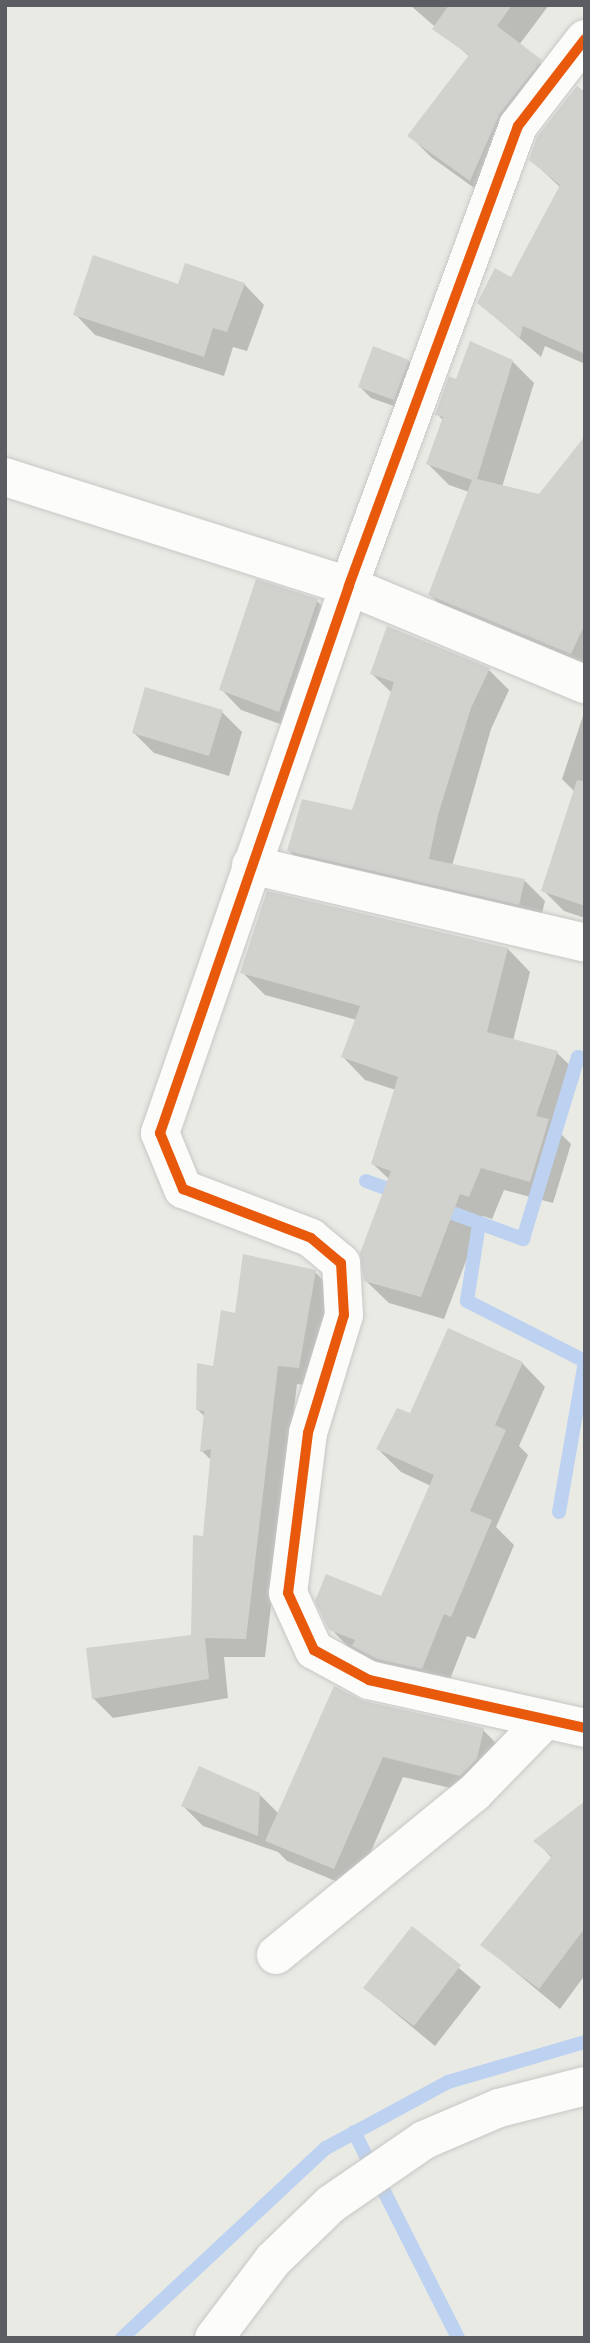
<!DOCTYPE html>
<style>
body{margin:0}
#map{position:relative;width:590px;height:2343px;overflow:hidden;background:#eaeae5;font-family:Mulish,sans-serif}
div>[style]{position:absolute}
.shadow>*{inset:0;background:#0003}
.stream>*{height:14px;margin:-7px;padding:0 7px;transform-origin:7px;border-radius:7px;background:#bdd2f0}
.building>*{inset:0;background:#d1d1ce}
.roads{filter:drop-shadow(0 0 2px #c7c7c5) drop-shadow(0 0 2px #c7c7c5)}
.minor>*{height:38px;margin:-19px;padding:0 19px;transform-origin:19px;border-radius:19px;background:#fcfcfb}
.cycleway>*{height:10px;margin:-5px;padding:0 5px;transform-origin:5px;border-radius:5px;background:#e8590c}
span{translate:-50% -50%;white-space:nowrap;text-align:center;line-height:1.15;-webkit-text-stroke:7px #fff;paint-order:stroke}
.frame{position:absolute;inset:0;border:7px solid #5b5d62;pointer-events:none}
</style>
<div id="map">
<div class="shadow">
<i style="clip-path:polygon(410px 5px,549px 5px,519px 45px,562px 82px,491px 200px,431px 157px,410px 136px,470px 57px)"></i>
<i style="clip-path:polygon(585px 94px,585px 364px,545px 346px,541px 357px,479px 303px,512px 279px,560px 187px,531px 160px)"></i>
<i style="clip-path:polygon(244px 284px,264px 305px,247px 351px,233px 347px,224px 376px,95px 335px,75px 314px,180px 286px)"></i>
<i style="clip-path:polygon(408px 361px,419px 372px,405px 410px,371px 398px,360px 387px)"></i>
<i style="clip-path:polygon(512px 361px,534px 383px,502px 487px,540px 496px,585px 437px,585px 670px,452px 616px,430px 595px,469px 492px,449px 485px,428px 464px,443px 420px,437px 414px,457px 381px)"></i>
<i style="clip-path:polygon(317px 601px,337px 621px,300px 731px,241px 710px,221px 689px)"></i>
<i style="clip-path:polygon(489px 670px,509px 690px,491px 729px,452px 866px,525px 881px,545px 901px,539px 925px,310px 871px,289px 851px,353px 812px,392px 693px,372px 674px)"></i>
<i style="clip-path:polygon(585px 710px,585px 918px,564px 911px,543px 890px,575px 792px,562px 779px)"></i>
<i style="clip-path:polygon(222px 712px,242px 732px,229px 776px,154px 753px,134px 733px)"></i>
<i style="clip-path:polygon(508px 949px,530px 972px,513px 1041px,557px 1053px,580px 1075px,560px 1133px,571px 1144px,553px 1203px,504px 1190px,492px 1219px,483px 1216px,444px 1319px,389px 1303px,366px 1281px,390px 1180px,373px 1164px,396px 1090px,365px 1080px,343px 1057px,357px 1020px,265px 995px,242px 972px)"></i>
<i style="clip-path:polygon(315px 1272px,334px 1291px,318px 1387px,297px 1384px,265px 1657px,224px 1657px,228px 1698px,113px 1718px,93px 1698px,193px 1637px,212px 1461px,202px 1451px,205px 1417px,197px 1409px,214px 1368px)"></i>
<i style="clip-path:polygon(522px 1363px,545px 1387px,519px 1446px,528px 1455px,496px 1527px,514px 1545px,475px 1639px,467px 1636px,445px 1692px,354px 1653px,331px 1629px,382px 1598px,431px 1486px,401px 1472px,378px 1449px,410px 1415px)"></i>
<i style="clip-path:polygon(364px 1703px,483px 1730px,503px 1750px,481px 1795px,403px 1777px,355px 1889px,287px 1861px,278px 1852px,203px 1826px,183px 1806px,259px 1794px,279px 1814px)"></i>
<i style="clip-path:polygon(585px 1803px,585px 1975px,560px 2009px,483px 1945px,552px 1858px,536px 1841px)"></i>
<i style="clip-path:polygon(412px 1928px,481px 1987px,435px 2046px,365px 1988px)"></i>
</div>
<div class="stream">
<i style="left:366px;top:1181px;width:37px;rotate:20deg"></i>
<i style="left:436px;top:1207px;width:93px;rotate:20.2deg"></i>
<i style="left:523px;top:1239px;width:190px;rotate:-73.2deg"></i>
<i style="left:578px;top:1057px;width:7px;rotate:16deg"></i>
<i style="left:479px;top:1224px;width:78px;rotate:98.9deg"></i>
<i style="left:467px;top:1301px;width:132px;rotate:27deg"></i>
<i style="left:559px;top:1512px;width:152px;rotate:-80.2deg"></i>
<i style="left:354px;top:2132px;width:231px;rotate:63.2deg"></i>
<i style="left:122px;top:2338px;width:279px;rotate:-43deg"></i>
<i style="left:326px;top:2148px;width:139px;rotate:-28.4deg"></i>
<i style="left:448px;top:2082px;width:143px;rotate:-16.3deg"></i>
</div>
<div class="building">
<i style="clip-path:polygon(449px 5px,512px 5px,497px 26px,542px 60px,500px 113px,470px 181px,407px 136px,469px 55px,432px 29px)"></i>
<i style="clip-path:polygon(577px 86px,585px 92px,585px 354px,523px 326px,520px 338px,477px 303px,495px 268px,511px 277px,560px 185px,529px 160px,537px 137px)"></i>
<i style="clip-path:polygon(93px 255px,178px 284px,185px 263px,245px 283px,227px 332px,213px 328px,204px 357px,73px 315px)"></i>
<i style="clip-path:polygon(470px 341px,513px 360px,477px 479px,539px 494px,585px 436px,585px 624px,571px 654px,428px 595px,472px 480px,426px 464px,443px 417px,435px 415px,449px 376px,456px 379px)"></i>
<i style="clip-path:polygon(373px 346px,409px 360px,394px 400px,358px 387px)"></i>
<i style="clip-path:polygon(256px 579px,318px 599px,279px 712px,219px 690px)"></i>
<i style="clip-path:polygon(387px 626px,490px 668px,471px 708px,438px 815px,429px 859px,525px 879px,519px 905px,287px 851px,302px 799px,352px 810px,394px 682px,370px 674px)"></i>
<i style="clip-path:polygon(145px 687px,223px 710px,209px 756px,132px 733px)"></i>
<i style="clip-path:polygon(577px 780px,585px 781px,585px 906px,541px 891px)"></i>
<i style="clip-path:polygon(267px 891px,508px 948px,487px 1032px,558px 1051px,536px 1116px,549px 1119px,530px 1182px,481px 1168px,469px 1197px,460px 1194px,421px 1297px,364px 1281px,360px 1253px,391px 1171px,371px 1164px,398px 1077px,341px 1057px,360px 1006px,240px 973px)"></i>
<i style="clip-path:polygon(243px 1254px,316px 1270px,299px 1368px,278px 1366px,246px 1639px,205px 1638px,209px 1679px,92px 1699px,86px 1648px,191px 1635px,193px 1535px,203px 1536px,211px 1449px,200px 1452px,204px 1411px,196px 1410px,197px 1363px,213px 1366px,221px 1310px,235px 1313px)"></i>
<i style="clip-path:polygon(448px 1328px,523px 1362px,495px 1425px,506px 1430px,470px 1511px,492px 1520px,451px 1617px,444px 1614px,422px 1669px,377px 1659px,352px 1646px,355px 1640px,329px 1630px,315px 1601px,326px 1574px,381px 1596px,434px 1475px,376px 1449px,397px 1408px,410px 1413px)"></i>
<i style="clip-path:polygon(334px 1686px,364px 1701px,484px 1728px,477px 1759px,460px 1776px,383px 1757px,334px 1869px,265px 1841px)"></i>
<i style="clip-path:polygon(199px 1766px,260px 1793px,258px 1836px,181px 1806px)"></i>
<i style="clip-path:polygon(585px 1801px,585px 1928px,539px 1989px,480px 1945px,552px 1856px,533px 1841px)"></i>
<i style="clip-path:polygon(412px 1926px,461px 1965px,414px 2026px,363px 1988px)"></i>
</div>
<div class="roads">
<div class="minor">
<i style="left:585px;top:39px;width:110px;rotate:127.6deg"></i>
<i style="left:518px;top:126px;width:490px;rotate:110.2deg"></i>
<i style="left:349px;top:586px;width:579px;rotate:109.06deg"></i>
<i style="left:160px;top:1133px;width:61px;rotate:67.7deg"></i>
<i style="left:183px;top:1189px;width:137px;rotate:20.9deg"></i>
<i style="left:311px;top:1238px;width:39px;rotate:40deg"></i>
<i style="left:341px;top:1263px;width:52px;rotate:86.7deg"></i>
<i style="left:344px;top:1315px;width:123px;rotate:107deg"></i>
<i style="left:308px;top:1433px;width:161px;rotate:97.1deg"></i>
<i style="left:288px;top:1593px;width:63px;rotate:65.5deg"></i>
<i style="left:314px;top:1650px;width:63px;rotate:28.6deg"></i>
<i style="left:369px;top:1680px;width:221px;rotate:12.5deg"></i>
<i style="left:5px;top:477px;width:361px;rotate:17.6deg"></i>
<i style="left:349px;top:586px;width:256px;rotate:22.6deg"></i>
<i style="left:251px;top:865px;width:343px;rotate:13.1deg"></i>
<i style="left:276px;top:1955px;width:256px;rotate:-39.3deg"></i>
<i style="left:474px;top:1793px;width:99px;rotate:-45.8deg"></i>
<i style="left:214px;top:2338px;width:98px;rotate:-52.9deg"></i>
<i style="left:273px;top:2260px;width:81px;rotate:-44deg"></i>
<i style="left:331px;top:2204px;width:113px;rotate:-34.5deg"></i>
<i style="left:424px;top:2140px;width:82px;rotate:-23.1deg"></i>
<i style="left:499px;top:2108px;width:89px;rotate:-14.3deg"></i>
</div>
</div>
<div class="cycleway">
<i style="left:585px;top:39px;width:110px;rotate:127.6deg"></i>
<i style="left:518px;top:126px;width:490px;rotate:110.2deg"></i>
<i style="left:349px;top:586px;width:579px;rotate:109.06deg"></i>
<i style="left:160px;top:1133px;width:61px;rotate:67.7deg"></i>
<i style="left:183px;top:1189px;width:137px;rotate:20.9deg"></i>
<i style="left:311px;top:1238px;width:39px;rotate:40deg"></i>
<i style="left:341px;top:1263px;width:52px;rotate:86.7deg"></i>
<i style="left:344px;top:1315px;width:123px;rotate:107deg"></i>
<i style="left:308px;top:1433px;width:161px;rotate:97.1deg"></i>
<i style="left:288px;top:1593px;width:63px;rotate:65.5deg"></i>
<i style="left:314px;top:1650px;width:63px;rotate:28.6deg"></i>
<i style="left:369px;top:1680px;width:221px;rotate:12.5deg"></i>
</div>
<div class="frame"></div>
</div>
